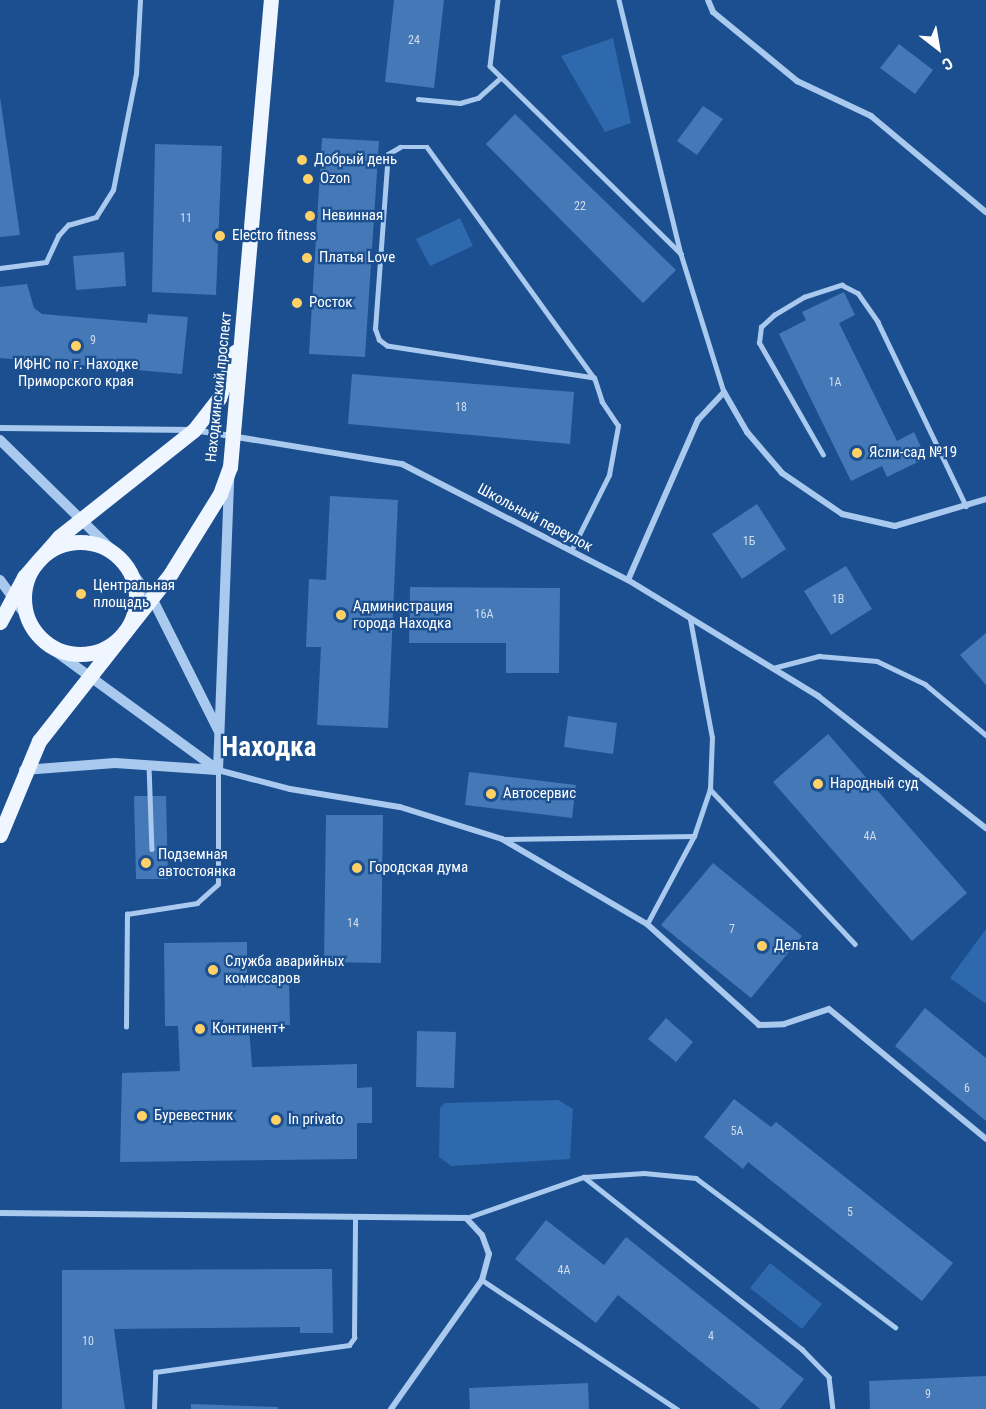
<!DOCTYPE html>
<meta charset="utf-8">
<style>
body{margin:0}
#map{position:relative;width:986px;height:1409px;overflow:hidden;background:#1b4f8f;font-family:"Roboto Condensed",sans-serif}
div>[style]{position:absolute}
.green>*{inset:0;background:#2e69ad}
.building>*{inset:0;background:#4478b7}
.service>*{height:4.5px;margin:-2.25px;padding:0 2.25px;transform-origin:2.25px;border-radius:2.25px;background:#a9c9ee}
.minor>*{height:6px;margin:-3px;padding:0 3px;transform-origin:3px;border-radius:3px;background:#a9c9ee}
.tertiary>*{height:10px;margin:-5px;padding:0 5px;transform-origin:5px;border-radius:5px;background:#a9c9ee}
.primary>*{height:15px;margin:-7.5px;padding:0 7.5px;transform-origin:7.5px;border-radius:7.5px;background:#f0f6ff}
.primary>.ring{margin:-7.5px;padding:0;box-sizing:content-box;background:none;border:15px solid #f0f6ff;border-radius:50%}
.dots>*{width:16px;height:16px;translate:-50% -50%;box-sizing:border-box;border:3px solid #1b4f8f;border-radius:50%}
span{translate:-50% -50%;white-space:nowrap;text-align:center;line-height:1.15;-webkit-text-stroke:4.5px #1b4f8f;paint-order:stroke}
.number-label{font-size:12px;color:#d0dded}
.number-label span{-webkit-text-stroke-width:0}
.poi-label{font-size:15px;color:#fff}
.left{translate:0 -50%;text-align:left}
.street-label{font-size:15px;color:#fff}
.town-label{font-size:27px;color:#fff;font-weight:700}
.north{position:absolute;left:908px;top:18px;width:60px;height:60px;-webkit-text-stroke:4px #1b4f8f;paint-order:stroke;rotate:149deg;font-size:16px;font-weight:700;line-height:24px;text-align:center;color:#fff}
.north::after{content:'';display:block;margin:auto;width:21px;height:27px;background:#fff;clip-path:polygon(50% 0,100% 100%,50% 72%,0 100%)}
</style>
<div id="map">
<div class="green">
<i style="clip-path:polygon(613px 38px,631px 123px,605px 132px,561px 56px)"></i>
<i style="clip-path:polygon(460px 218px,473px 246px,430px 266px,416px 239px)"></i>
<i style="clip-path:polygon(986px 929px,986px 1004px,950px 978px)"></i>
<i style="clip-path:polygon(558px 1100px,573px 1109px,570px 1159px,451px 1166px,439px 1157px,440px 1108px,445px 1103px)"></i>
<i style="clip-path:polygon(770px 1263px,822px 1304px,802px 1329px,750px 1288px)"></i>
</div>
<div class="building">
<i style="clip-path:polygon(394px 0,444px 0,434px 88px,385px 82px)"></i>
<i style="clip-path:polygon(899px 44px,933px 70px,915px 94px,880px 68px)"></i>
<i style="clip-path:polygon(0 97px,20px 235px,0 237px)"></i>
<i style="clip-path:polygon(703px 106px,723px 119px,697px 155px,677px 141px)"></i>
<i style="clip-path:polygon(515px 114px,676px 270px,643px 303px,486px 144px)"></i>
<i style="clip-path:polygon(322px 138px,379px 141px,365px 357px,309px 354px)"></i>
<i style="clip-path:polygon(155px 144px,222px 146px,216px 295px,152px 292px)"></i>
<i style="clip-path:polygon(124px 252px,126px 286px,76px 290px,73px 256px)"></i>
<i style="clip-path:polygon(27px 284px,34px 308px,42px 314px,147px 323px,148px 314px,188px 317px,182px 374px,0 358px,0 287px)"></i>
<i style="clip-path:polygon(844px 292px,855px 315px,839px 323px,897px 441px,914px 432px,926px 458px,887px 477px,882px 466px,851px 481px,779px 334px,806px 320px,802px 312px)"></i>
<i style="clip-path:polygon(352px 374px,574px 392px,570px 444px,348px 424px)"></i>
<i style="clip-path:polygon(330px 496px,398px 500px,388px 728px,317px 725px,321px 647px,306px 647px,309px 579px,326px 580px)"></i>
<i style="clip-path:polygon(757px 504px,786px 549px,742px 579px,712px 534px)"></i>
<i style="clip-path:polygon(846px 566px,872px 609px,831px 635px,804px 591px)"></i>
<i style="clip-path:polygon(410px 587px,560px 588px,559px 673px,506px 673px,506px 643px,409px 643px)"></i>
<i style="clip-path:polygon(986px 633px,986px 685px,960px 655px)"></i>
<i style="clip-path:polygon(568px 716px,617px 723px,613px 754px,564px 747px)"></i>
<i style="clip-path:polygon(828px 734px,967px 893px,912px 941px,773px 782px)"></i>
<i style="clip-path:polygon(469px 772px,576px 785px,572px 818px,465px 805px)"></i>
<i style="clip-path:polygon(134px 796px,166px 796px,168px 879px,136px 879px)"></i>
<i style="clip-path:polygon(326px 815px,383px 815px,381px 963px,324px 962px)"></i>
<i style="clip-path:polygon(713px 863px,802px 936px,751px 998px,661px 925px)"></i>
<i style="clip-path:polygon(247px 942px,247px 980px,289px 977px,290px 1025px,249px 1025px,252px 1067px,357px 1064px,357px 1088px,372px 1087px,372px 1123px,357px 1123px,357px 1159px,120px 1162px,122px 1073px,180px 1071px,178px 1026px,165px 1026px,164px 943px)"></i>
<i style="clip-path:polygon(925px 1008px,986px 1058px,986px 1121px,895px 1046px)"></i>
<i style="clip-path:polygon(666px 1018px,693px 1042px,676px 1062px,648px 1039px)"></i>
<i style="clip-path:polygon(417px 1031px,456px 1032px,454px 1088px,416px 1087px)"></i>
<i style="clip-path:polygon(734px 1099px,771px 1127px,776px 1122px,953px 1263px,922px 1301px,748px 1162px,743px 1169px,704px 1137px)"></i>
<i style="clip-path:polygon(546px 1220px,604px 1265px,626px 1237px,804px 1379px,780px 1409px,760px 1409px,618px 1295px,596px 1323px,515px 1259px)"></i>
<i style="clip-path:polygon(332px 1269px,333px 1333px,300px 1333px,300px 1327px,114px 1329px,125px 1409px,62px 1409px,62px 1270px)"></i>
<i style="clip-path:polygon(986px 1376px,986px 1409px,870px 1409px,869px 1381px)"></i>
<i style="clip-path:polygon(588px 1383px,589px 1409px,470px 1409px,469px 1388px)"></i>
<i style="clip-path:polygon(191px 1404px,278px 1407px,278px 1409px,191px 1409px)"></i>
</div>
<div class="service">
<i style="left:498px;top:0;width:66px;rotate:96.9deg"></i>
<i style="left:490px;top:66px;width:268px;rotate:44.5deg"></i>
<i style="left:681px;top:254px;width:145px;rotate:72.7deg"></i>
<i style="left:619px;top:0;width:261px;rotate:76.3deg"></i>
<i style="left:418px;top:99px;width:42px;rotate:5.4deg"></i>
<i style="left:460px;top:103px;width:19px;rotate:-16deg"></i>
<i style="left:478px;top:98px;width:30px;rotate:-42deg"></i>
<i style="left:0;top:268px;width:46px;rotate:-7.4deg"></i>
<i style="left:46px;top:262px;width:29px;rotate:-65deg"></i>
<i style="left:58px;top:236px;width:15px;rotate:-48deg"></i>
<i style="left:68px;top:225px;width:29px;rotate:-16deg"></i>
<i style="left:96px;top:217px;width:32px;rotate:-58deg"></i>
<i style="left:113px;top:190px;width:118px;rotate:-78.8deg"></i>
<i style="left:136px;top:74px;width:74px;rotate:-86.9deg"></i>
<i style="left:823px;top:455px;width:129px;rotate:-119.7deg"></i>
<i style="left:759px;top:343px;width:16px;rotate:-83deg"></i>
<i style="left:761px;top:327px;width:18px;rotate:-43deg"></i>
<i style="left:774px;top:315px;width:35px;rotate:-31deg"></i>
<i style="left:804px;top:297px;width:40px;rotate:-18deg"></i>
<i style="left:842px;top:285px;width:18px;rotate:27deg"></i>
<i style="left:858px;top:293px;width:35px;rotate:55deg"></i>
<i style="left:878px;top:322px;width:204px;rotate:64.4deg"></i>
<i style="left:571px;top:551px;width:85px;rotate:-63.4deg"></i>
<i style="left:609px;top:475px;width:50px;rotate:-79.6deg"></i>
<i style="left:618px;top:426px;width:29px;rotate:-124deg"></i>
<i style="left:602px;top:402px;width:25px;rotate:-108deg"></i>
<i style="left:594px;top:378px;width:209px;rotate:-171.2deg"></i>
<i style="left:387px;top:346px;width:10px;rotate:-143deg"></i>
<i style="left:379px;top:340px;width:12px;rotate:-110deg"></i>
<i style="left:375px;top:329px;width:175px;rotate:-85.8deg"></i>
<i style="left:388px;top:154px;width:14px;rotate:-30deg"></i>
<i style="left:400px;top:147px;width:27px"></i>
<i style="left:427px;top:147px;width:285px;rotate:54.1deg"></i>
<i style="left:773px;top:668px;width:48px;rotate:-14.6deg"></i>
<i style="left:819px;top:656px;width:58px;rotate:4.9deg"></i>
<i style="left:877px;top:661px;width:53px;rotate:25.6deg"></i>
<i style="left:925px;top:684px;width:80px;rotate:39.9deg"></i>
<i style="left:149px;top:765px;width:84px;rotate:88deg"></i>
<i style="left:710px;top:789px;width:212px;rotate:46.9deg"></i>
<i style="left:502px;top:839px;width:192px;rotate:-0.9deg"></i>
<i style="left:647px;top:924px;width:100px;rotate:-61.9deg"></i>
<i style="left:694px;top:836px;width:50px;rotate:-71.2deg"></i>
<i style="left:710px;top:789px;width:51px;rotate:-87.8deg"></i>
<i style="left:712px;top:738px;width:121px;rotate:-100.5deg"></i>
<i style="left:126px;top:1027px;width:113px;rotate:-89.5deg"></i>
<i style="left:127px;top:914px;width:71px;rotate:-8.9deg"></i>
<i style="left:197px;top:903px;width:28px;rotate:-42deg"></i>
<i style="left:218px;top:884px;width:114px;rotate:-90deg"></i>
<i style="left:584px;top:1177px;width:278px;rotate:38.3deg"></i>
<i style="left:802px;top:1349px;width:39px;rotate:46deg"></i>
<i style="left:829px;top:1377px;width:32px;rotate:83deg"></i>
<i style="left:466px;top:1218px;width:125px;rotate:-19.2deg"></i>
<i style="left:584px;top:1177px;width:60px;rotate:-3.8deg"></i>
<i style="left:644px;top:1173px;width:52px;rotate:5.5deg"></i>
<i style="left:696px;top:1178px;width:249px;rotate:36.8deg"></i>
<i style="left:482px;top:1280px;width:234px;rotate:33.5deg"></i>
<i style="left:154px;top:1409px;width:37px;rotate:-88deg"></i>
<i style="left:155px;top:1372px;width:196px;rotate:-7.9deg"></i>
<i style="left:349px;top:1345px;width:9px;rotate:-54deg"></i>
<i style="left:354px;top:1338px;width:121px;rotate:-89.5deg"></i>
</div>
<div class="minor">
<i style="left:708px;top:0;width:13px;rotate:67deg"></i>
<i style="left:713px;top:12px;width:109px;rotate:39.4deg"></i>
<i style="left:797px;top:81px;width:82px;rotate:25.3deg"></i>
<i style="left:871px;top:116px;width:150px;rotate:39.9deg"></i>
<i style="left:0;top:428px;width:194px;rotate:0.6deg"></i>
<i style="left:194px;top:430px;width:211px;rotate:9.3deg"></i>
<i style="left:402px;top:464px;width:254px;rotate:27.2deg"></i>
<i style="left:628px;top:580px;width:223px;rotate:31.4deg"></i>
<i style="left:818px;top:696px;width:214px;rotate:38.2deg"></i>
<i style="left:628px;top:580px;width:175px;rotate:-66.4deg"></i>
<i style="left:698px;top:420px;width:38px;rotate:-47deg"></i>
<i style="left:724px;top:392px;width:46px;rotate:60.1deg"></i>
<i style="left:747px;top:432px;width:54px;rotate:49.5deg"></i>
<i style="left:782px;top:473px;width:73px;rotate:34.3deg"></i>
<i style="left:842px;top:514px;width:54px;rotate:12.8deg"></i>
<i style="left:895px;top:526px;width:95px;rotate:-16.5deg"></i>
<i style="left:218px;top:770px;width:74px;rotate:14.8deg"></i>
<i style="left:290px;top:789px;width:111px;rotate:9.3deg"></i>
<i style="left:400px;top:807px;width:107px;rotate:17.4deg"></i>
<i style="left:502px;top:839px;width:168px;rotate:30.4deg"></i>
<i style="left:647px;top:924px;width:151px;rotate:42deg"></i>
<i style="left:759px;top:1025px;width:25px;rotate:-2deg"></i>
<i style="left:784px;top:1024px;width:47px;rotate:-18.4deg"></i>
<i style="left:829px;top:1009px;width:204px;rotate:39.6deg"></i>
<i style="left:0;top:1213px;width:466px;rotate:0.6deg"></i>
<i style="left:466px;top:1218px;width:23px;rotate:47deg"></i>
<i style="left:482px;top:1235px;width:20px;rotate:70deg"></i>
<i style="left:489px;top:1254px;width:27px;rotate:105deg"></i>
<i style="left:482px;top:1280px;width:158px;rotate:125.2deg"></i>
</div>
<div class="tertiary">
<i style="left:0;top:440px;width:170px;rotate:44.5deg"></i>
<i style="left:121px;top:559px;width:50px;rotate:51.5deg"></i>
<i style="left:152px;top:598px;width:150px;rotate:63.4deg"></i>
<i style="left:0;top:580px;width:82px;rotate:54deg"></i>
<i style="left:48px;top:646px;width:210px;rotate:36.1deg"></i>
<i style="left:24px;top:770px;width:91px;rotate:-4.4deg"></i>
<i style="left:115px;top:763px;width:102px;rotate:3.9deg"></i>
<i style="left:218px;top:770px;width:291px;rotate:-87.8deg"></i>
</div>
<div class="primary">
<i class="ring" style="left:24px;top:542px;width:97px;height:97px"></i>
<i style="left:0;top:622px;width:51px;rotate:-61.9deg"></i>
<i style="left:24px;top:577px;width:53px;rotate:-48.8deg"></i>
<i style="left:59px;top:537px;width:172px;rotate:-38.4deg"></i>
<i style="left:194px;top:430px;width:41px;rotate:-52deg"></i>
<i style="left:219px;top:398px;width:49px;rotate:-70.8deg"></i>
<i style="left:0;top:835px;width:102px;rotate:-67.5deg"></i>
<i style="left:39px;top:741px;width:214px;rotate:-51.8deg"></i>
<i style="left:171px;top:573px;width:93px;rotate:-58.2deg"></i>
<i style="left:220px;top:494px;width:29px;rotate:-70deg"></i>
<i style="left:230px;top:467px;width:469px;rotate:-85deg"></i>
</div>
<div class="dots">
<i style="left:302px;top:160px;background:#ffd166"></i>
<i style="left:308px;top:179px;background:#ffd166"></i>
<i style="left:310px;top:216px;background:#ffd166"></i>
<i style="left:220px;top:236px;background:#ffd166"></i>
<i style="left:307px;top:258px;background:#ffd166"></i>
<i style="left:297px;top:303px;background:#ffd166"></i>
<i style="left:76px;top:346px;background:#ffd166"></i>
<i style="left:857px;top:453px;background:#ffd166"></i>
<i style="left:81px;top:594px;background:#ffd166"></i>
<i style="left:341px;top:615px;background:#ffd166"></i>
<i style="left:818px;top:784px;background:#ffd166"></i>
<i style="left:491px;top:794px;background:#ffd166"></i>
<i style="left:146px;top:863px;background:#ffd166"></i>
<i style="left:357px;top:868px;background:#ffd166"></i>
<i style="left:762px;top:946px;background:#ffd166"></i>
<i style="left:213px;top:970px;background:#ffd166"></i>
<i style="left:200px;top:1029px;background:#ffd166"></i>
<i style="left:142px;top:1116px;background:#ffd166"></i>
<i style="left:276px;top:1120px;background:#ffd166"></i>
</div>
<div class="number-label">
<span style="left:414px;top:41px">24</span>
<span style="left:580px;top:207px">22</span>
<span style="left:186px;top:219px">11</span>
<span style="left:93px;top:341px">9</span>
<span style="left:835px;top:383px">1А</span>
<span style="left:461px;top:408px">18</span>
<span style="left:749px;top:542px">1Б</span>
<span style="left:838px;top:600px">1В</span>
<span style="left:484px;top:615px">16А</span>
<span style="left:870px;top:837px">4А</span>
<span style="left:353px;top:924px">14</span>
<span style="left:732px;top:930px">7</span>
<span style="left:967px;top:1089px">6</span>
<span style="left:737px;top:1132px">5А</span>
<span style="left:850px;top:1213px">5</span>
<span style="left:564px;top:1271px">4А</span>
<span style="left:711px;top:1337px">4</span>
<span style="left:88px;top:1342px">10</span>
<span style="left:928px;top:1395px">9</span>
</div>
<div class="poi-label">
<span class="left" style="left:314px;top:160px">Добрый день</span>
<span class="left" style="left:320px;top:179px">Ozon</span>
<span class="left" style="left:322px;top:216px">Невинная</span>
<span class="left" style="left:232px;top:236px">Electro fitness</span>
<span class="left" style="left:319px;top:258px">Платья Love</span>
<span class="left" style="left:309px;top:303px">Росток</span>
<span style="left:76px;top:373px">ИФНС по г. Находке<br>Приморского края</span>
<span class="left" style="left:869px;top:453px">Ясли-сад №19</span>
<span class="left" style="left:93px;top:594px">Центральная<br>площадь</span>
<span class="left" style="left:353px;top:615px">Администрация<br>города Находка</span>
<span class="left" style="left:830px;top:784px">Народный суд</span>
<span class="left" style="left:503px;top:794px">Автосервис</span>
<span class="left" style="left:158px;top:863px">Подземная<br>автостоянка</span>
<span class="left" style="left:369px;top:868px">Городская дума</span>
<span class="left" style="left:774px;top:946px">Дельта</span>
<span class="left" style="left:225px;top:970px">Служба аварийных<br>комиссаров</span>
<span class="left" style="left:212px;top:1029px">Континент+</span>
<span class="left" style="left:154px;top:1116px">Буревестник</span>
<span class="left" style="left:288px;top:1120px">In privato</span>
</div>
<div class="street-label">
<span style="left:219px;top:387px;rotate:-84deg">Находкинский проспект</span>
<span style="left:535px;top:518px;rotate:28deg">Школьный переулок</span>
</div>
<div class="town-label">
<span style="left:269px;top:748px">Находка</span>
</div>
<div class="north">С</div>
</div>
